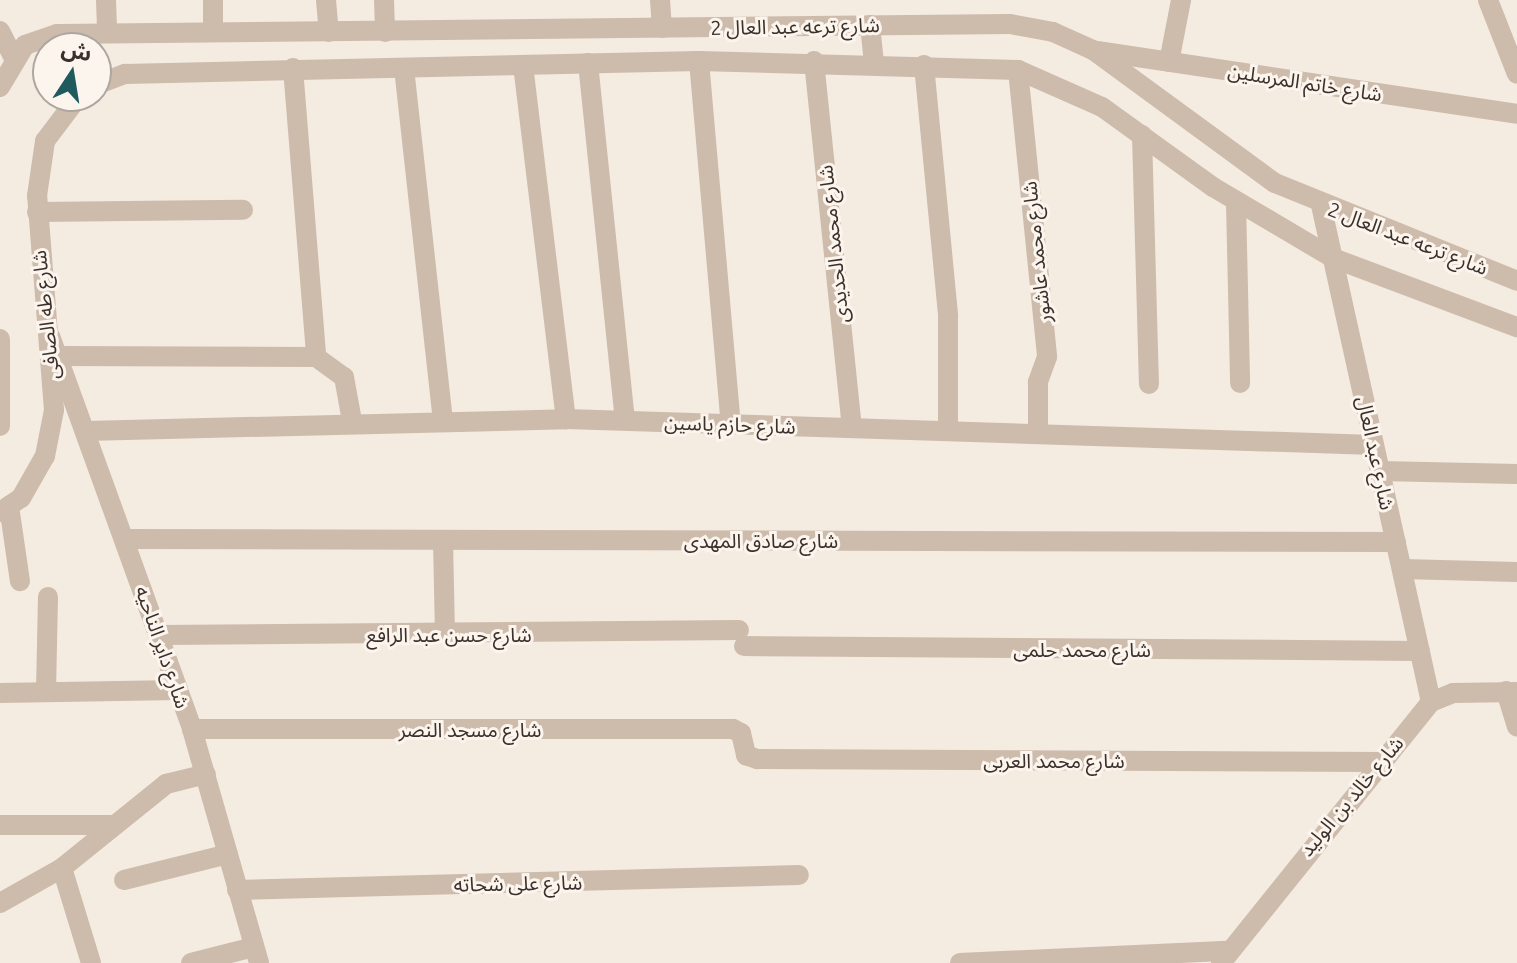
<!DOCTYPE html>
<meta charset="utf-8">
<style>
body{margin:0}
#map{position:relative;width:1517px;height:963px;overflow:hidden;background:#f4ebe1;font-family:Ubuntu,"Noto Sans Arabic",sans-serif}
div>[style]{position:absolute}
.minor>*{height:20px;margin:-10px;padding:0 10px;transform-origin:10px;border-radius:10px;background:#cdbbac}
span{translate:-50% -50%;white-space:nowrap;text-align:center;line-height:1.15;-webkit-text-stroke:6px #fbf5ee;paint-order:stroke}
.street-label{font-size:20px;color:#3b302b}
.north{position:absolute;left:32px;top:32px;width:80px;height:80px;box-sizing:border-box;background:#fbf5ee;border:2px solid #aea6a0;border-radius:50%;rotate:12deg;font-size:22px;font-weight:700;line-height:32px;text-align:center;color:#3b302b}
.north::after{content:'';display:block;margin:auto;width:28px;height:36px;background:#1f5a5e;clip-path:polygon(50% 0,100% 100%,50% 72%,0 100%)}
</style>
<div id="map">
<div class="minor">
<i style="left:106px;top:0;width:33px;rotate:88deg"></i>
<i style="left:213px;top:0;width:32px;rotate:90deg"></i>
<i style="left:326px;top:0;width:32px;rotate:85deg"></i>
<i style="left:384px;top:0;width:32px;rotate:88deg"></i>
<i style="left:660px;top:0;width:28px;rotate:86deg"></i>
<i style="left:1488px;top:0;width:79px;rotate:68.6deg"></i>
<i style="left:870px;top:25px;width:39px;rotate:84deg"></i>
<i style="left:0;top:31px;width:28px;rotate:63deg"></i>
<i style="left:1097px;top:51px;width:425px;rotate:8.5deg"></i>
<i style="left:699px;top:61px;width:364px;rotate:85deg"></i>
<i style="left:814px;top:61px;width:368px;rotate:84.1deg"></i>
<i style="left:1169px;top:62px;width:63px;rotate:-79deg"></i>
<i style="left:588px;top:63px;width:359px;rotate:84.1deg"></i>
<i style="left:523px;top:65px;width:357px;rotate:83.1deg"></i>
<i style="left:924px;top:65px;width:252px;rotate:84.5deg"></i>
<i style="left:948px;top:316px;width:115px;rotate:90deg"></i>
<i style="left:293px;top:68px;width:290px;rotate:85.4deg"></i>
<i style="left:404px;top:68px;width:354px;rotate:83.7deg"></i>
<i style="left:1018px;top:70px;width:288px;rotate:84.2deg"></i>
<i style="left:1047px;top:357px;width:27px;rotate:110deg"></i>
<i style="left:1038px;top:382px;width:52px;rotate:90deg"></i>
<i style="left:96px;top:85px;width:31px;rotate:-21deg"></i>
<i style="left:125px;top:74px;width:574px;rotate:-1.3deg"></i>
<i style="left:699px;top:61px;width:319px;rotate:1.6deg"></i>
<i style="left:1018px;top:70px;width:92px;rotate:23.8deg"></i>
<i style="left:1102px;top:107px;width:137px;rotate:35.8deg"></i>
<i style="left:1213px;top:187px;width:139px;rotate:30.6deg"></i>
<i style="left:1333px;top:258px;width:197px;rotate:20.6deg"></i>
<i style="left:0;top:87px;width:49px;rotate:-59.2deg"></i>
<i style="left:25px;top:45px;width:34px;rotate:-19deg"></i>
<i style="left:57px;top:34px;width:953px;rotate:-0.6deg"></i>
<i style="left:1010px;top:24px;width:44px;rotate:10.5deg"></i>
<i style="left:1053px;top:32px;width:44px;rotate:24.2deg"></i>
<i style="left:1093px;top:50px;width:225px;rotate:36.2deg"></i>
<i style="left:1275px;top:183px;width:261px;rotate:22deg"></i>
<i style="left:1142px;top:135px;width:249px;rotate:88.4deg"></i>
<i style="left:1236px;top:202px;width:181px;rotate:88.7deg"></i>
<i style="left:1321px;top:205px;width:509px;rotate:77.52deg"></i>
<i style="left:37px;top:212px;width:206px;rotate:-0.6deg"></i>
<i style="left:50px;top:336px;width:418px;rotate:70.1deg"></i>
<i style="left:192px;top:729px;width:243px;rotate:74deg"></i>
<i style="left:0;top:339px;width:87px;rotate:90deg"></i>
<i style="left:58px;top:356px;width:258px;rotate:0.2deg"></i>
<i style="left:316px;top:357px;width:34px;rotate:36deg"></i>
<i style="left:344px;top:377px;width:45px;rotate:79.7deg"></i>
<i style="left:86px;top:431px;width:480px;rotate:-1.4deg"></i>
<i style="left:566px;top:419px;width:808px;rotate:1.84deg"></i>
<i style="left:1380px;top:471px;width:137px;rotate:1.3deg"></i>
<i style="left:9px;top:506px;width:76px;rotate:81.7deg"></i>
<i style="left:0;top:512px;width:25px;rotate:-34deg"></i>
<i style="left:21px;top:498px;width:48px;rotate:-60.3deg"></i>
<i style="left:45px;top:456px;width:47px;rotate:-78.9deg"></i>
<i style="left:54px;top:410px;width:215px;rotate:-94.5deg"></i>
<i style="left:37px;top:196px;width:56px;rotate:-81.7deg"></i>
<i style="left:45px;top:141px;width:56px;rotate:-52.9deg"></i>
<i style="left:126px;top:539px;width:1270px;rotate:0.14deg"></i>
<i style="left:443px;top:540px;width:94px;rotate:88.8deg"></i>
<i style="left:1402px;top:569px;width:115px;rotate:1.5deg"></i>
<i style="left:160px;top:635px;width:579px;rotate:-0.49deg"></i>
<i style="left:744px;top:646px;width:676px;rotate:0.42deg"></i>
<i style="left:1506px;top:691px;width:37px;rotate:73deg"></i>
<i style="left:46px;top:692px;width:95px;rotate:-88.8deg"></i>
<i style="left:0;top:693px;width:178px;rotate:-1deg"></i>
<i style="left:192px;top:729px;width:541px"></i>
<i style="left:733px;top:729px;width:9px;rotate:27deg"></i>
<i style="left:741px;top:733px;width:23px;rotate:77deg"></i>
<i style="left:746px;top:755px;width:12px;rotate:20deg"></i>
<i style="left:757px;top:759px;width:625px;rotate:0.28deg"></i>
<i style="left:0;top:825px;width:114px"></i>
<i style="left:62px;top:868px;width:99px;rotate:73deg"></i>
<i style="left:124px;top:880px;width:107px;rotate:-14deg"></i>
<i style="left:237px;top:890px;width:562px;rotate:-1.53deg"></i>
<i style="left:0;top:903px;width:71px;rotate:-29.4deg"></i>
<i style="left:62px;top:868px;width:134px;rotate:-38.9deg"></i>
<i style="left:166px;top:784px;width:41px;rotate:-14deg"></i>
<i style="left:191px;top:963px;width:65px;rotate:-14.3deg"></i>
<i style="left:960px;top:963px;width:268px;rotate:-2.6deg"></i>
<i style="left:1221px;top:963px;width:335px;rotate:-51.2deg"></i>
<i style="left:1431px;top:702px;width:24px;rotate:-22deg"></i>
<i style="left:1453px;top:693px;width:64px;rotate:-0.9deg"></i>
</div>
<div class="street-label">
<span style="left:795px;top:26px;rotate:-1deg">شارع ترعه عبد العال 2</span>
<span style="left:1305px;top:82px;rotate:9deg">شارع خاتم المرسلين</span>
<span style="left:1408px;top:238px;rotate:21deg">شارع ترعه عبد العال 2</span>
<span style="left:833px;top:244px;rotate:-96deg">شارع محمد الحديدى</span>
<span style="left:1036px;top:252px;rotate:-96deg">شارع محمد عاشور</span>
<span style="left:45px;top:315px;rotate:-96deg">شارع طه الصافى</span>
<span style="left:730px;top:424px;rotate:2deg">شارع حازم ياسين</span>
<span style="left:1376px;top:453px;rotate:78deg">شارع عبد العال</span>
<span style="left:761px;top:540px">شارع صادق المهدى</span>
<span style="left:449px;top:634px">شارع حسن عبد الرافع</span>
<span style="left:163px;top:647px;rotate:71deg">شارع داير الناحيه</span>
<span style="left:1082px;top:649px">شارع محمد حلمى</span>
<span style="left:470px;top:729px">شارع مسجد النصر</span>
<span style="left:1054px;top:760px">شارع محمد العربى</span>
<span style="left:1351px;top:796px;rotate:-50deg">شارع خالد بن الوليد</span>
<span style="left:518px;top:883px;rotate:-1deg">شارع على شحاته</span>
</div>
<div class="north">ش</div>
</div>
